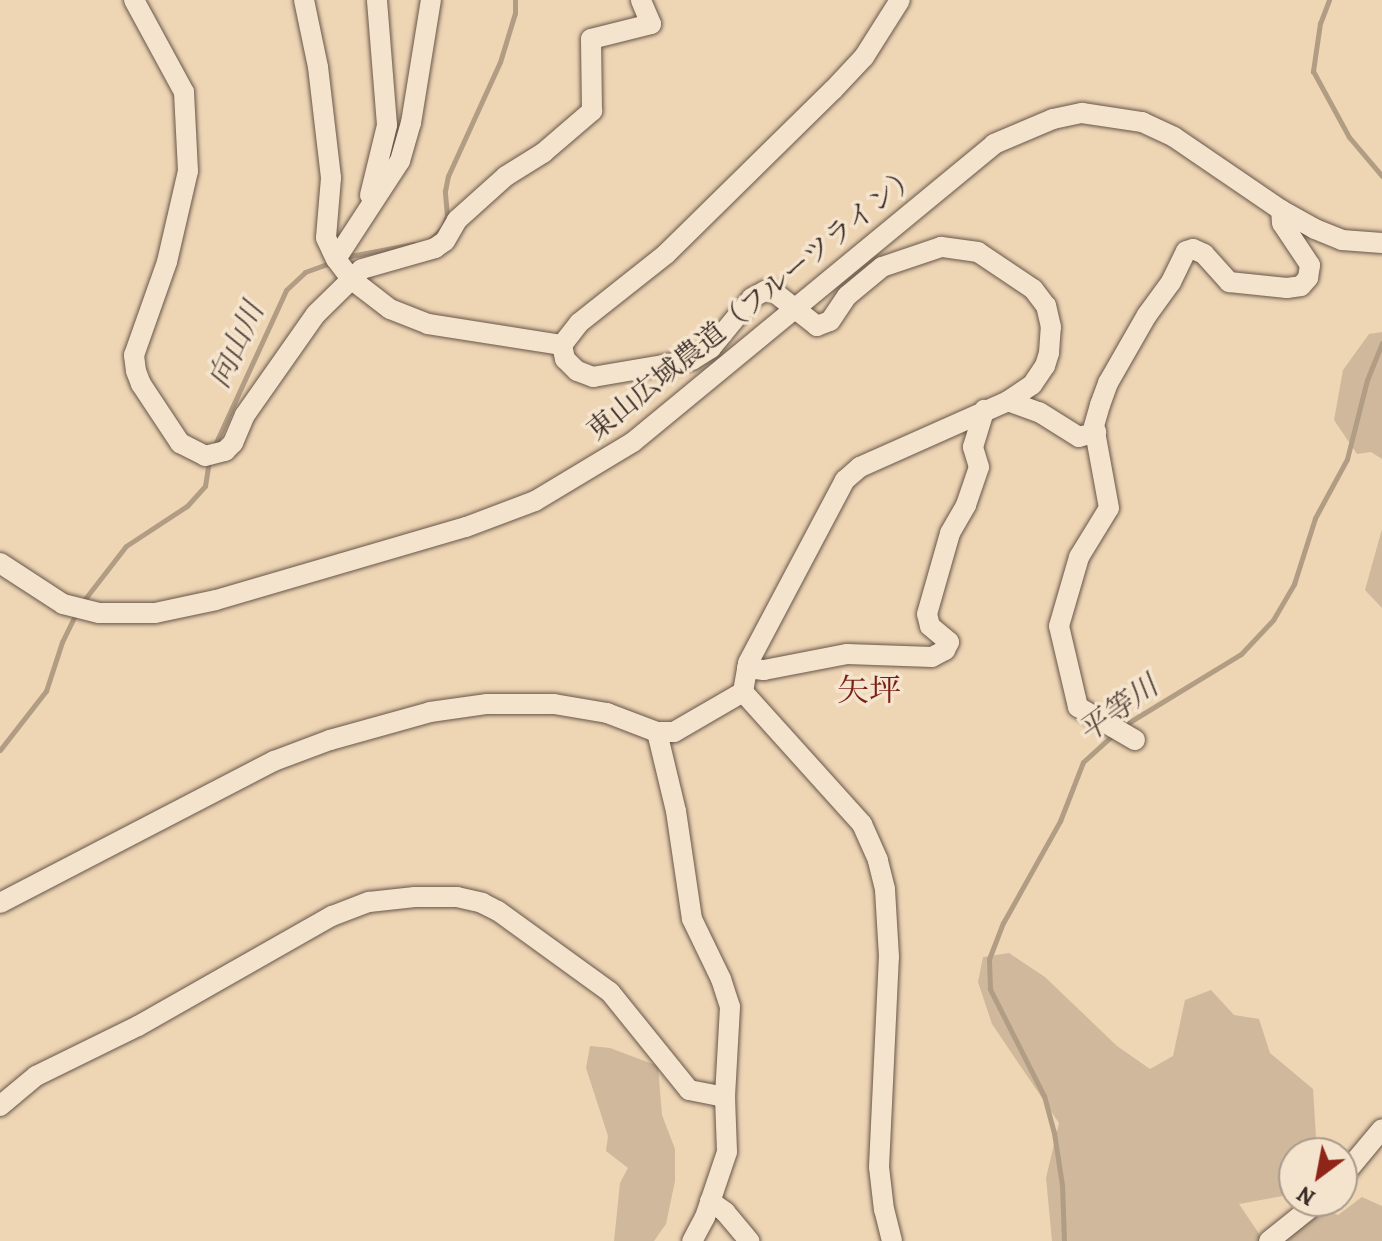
<!DOCTYPE html>
<meta charset="utf-8">
<style>
body{margin:0}
#map{position:relative;width:1382px;height:1241px;overflow:hidden;background:#eed5b4;font-family:Alegreya,"Noto Serif JP",serif}
div>[style]{position:absolute}
.green>*{inset:0;background:#cfb89c}
.stream>*{height:5px;margin:-2.5px;padding:0 2.5px;transform-origin:2.5px;border-radius:2.5px;background:#b19c84}
.roads{filter:drop-shadow(0 0 2px #67564a) drop-shadow(0 0 2px #67564a)}
.minor>*{height:20px;margin:-10px;padding:0 10px;transform-origin:10px;border-radius:10px;background:#f4e4ce}
span{translate:-50% -50%;white-space:nowrap;text-align:center;line-height:1.15;-webkit-text-stroke:7px #f4e4ce;paint-order:stroke}
.street-label{font-size:28px;color:#3a2c26}
.water-label{font-size:30px;color:#58483e;font-style:italic}
.quarter-label{font-size:32px;color:#7a1f14}
.north{position:absolute;left:1278px;top:1137px;width:80px;height:80px;box-sizing:border-box;background:#f4e4ce;border:2px solid #aa9a8b;border-radius:50%;rotate:212deg;font-size:22px;font-weight:700;line-height:32px;text-align:center;color:#3a2c26}
.north::after{content:'';display:block;margin:auto;width:28px;height:36px;background:#8f2418;clip-path:polygon(50% 0,100% 100%,50% 72%,0 100%)}
</style>
<div id="map">
<div class="green">
<i style="clip-path:polygon(1382px 332px,1382px 459px,1371px 452px,1357px 454px,1334px 420px,1343px 370px,1369px 334px)"></i>
<i style="clip-path:polygon(1382px 529px,1382px 608px,1365px 590px)"></i>
<i style="clip-path:polygon(1009px 953px,1045px 977px,1117px 1046px,1150px 1069px,1173px 1056px,1185px 1000px,1211px 990px,1234px 1015px,1259px 1019px,1270px 1053px,1313px 1089px,1317px 1153px,1294px 1153px,1294px 1194px,1239px 1204px,1262px 1238px,1321px 1208px,1338px 1215px,1362px 1197px,1382px 1206px,1382px 1241px,1052px 1241px,1046px 1178px,1059px 1123px,992px 1024px,978px 982px,983px 957px)"></i>
<i style="clip-path:polygon(590px 1046px,610px 1048px,658px 1066px,662px 1115px,675px 1149px,675px 1181px,666px 1224px,654px 1241px,614px 1241px,620px 1183px,628px 1168px,606px 1151px,608px 1136px,586px 1068px)"></i>
</div>
<div class="stream">
<i style="left:1329px;top:0;width:25px;rotate:111deg"></i>
<i style="left:1320px;top:23px;width:49px;rotate:98.3deg"></i>
<i style="left:1313px;top:71px;width:75px;rotate:61.4deg"></i>
<i style="left:1349px;top:137px;width:51px;rotate:49.8deg"></i>
<i style="left:431px;top:239px;width:17px;rotate:-45deg"></i>
<i style="left:443px;top:227px;width:12px;rotate:-70deg"></i>
<i style="left:447px;top:216px;width:25px;rotate:-95deg"></i>
<i style="left:445px;top:191px;width:15px;rotate:-79deg"></i>
<i style="left:448px;top:176px;width:125px;rotate:-65.5deg"></i>
<i style="left:500px;top:62px;width:51px;rotate:-73deg"></i>
<i style="left:515px;top:13px;width:13px;rotate:-90deg"></i>
<i style="left:345px;top:257px;width:70px;rotate:-10.7deg"></i>
<i style="left:213px;top:449px;width:175px;rotate:-65.3deg"></i>
<i style="left:286px;top:290px;width:26px;rotate:-43deg"></i>
<i style="left:305px;top:272px;width:29px;rotate:-20deg"></i>
<i style="left:81px;top:604px;width:73px;rotate:-52.2deg"></i>
<i style="left:126px;top:546px;width:73px;rotate:-33.3deg"></i>
<i style="left:187px;top:506px;width:27px;rotate:-48deg"></i>
<i style="left:205px;top:486px;width:24px;rotate:-81deg"></i>
<i style="left:1123px;top:726px;width:138px;rotate:-31.4deg"></i>
<i style="left:1241px;top:654px;width:47px;rotate:-46.7deg"></i>
<i style="left:1273px;top:620px;width:42px;rotate:-59.7deg"></i>
<i style="left:1294px;top:584px;width:69px;rotate:-72.3deg"></i>
<i style="left:1315px;top:518px;width:67px;rotate:-61.5deg"></i>
<i style="left:1347px;top:459px;width:81px;rotate:-75.8deg"></i>
<i style="left:1367px;top:380px;width:40px;rotate:-68deg"></i>
<i style="left:0;top:750px;width:75px;rotate:-52.1deg"></i>
<i style="left:46px;top:691px;width:52px;rotate:-71.9deg"></i>
<i style="left:62px;top:642px;width:32px;rotate:-64deg"></i>
<i style="left:1064px;top:1241px;width:56px;rotate:-92deg"></i>
<i style="left:1062px;top:1185px;width:53px;rotate:-98.7deg"></i>
<i style="left:1054px;top:1133px;width:38px;rotate:-105deg"></i>
<i style="left:1044px;top:1096px;width:120px;rotate:-116.8deg"></i>
<i style="left:990px;top:989px;width:30px;rotate:-92deg"></i>
<i style="left:989px;top:959px;width:39px;rotate:-69deg"></i>
<i style="left:1003px;top:923px;width:117px;rotate:-60.8deg"></i>
<i style="left:1060px;top:821px;width:63px;rotate:-68.7deg"></i>
<i style="left:1083px;top:762px;width:43px;rotate:-42.2deg"></i>
</div>
<div class="roads">
<div class="minor">
<i style="left:134px;top:0;width:105px;rotate:61.5deg"></i>
<i style="left:184px;top:92px;width:79px;rotate:87.1deg"></i>
<i style="left:188px;top:171px;width:93px;rotate:103deg"></i>
<i style="left:167px;top:262px;width:99px;rotate:109.5deg"></i>
<i style="left:134px;top:355px;width:16px;rotate:83deg"></i>
<i style="left:136px;top:371px;width:14px;rotate:69deg"></i>
<i style="left:141px;top:384px;width:71px;rotate:56.5deg"></i>
<i style="left:180px;top:443px;width:28px;rotate:27deg"></i>
<i style="left:205px;top:456px;width:21px;rotate:-14deg"></i>
<i style="left:225px;top:451px;width:11px;rotate:-45deg"></i>
<i style="left:233px;top:443px;width:30px;rotate:-67deg"></i>
<i style="left:245px;top:415px;width:123px;rotate:-54.9deg"></i>
<i style="left:316px;top:314px;width:64px;rotate:-44.4deg"></i>
<i style="left:362px;top:269px;width:76px;rotate:-16deg"></i>
<i style="left:435px;top:248px;width:12px;rotate:-35deg"></i>
<i style="left:445px;top:241px;width:24px;rotate:-60deg"></i>
<i style="left:457px;top:220px;width:66px;rotate:-41.9deg"></i>
<i style="left:506px;top:176px;width:44px;rotate:-31.9deg"></i>
<i style="left:543px;top:153px;width:65px;rotate:-40.6deg"></i>
<i style="left:592px;top:111px;width:72px;rotate:-90.8deg"></i>
<i style="left:591px;top:39px;width:62px;rotate:-14deg"></i>
<i style="left:651px;top:24px;width:26px;rotate:-113deg"></i>
<i style="left:304px;top:0;width:68px;rotate:78.2deg"></i>
<i style="left:318px;top:67px;width:112px;rotate:83.3deg"></i>
<i style="left:331px;top:178px;width:60px;rotate:94.8deg"></i>
<i style="left:326px;top:238px;width:23px;rotate:65deg"></i>
<i style="left:336px;top:259px;width:25px;rotate:53deg"></i>
<i style="left:351px;top:279px;width:49px;rotate:37.6deg"></i>
<i style="left:390px;top:309px;width:41px;rotate:21.5deg"></i>
<i style="left:428px;top:324px;width:136px;rotate:8.9deg"></i>
<i style="left:370px;top:195px;width:72px;rotate:-76.3deg"></i>
<i style="left:387px;top:125px;width:125px;rotate:-94.6deg"></i>
<i style="left:336px;top:259px;width:117px;rotate:-56.9deg"></i>
<i style="left:400px;top:161px;width:40px;rotate:-74deg"></i>
<i style="left:411px;top:123px;width:125px;rotate:-80.8deg"></i>
<i style="left:1008px;top:401px;width:33px;rotate:20deg"></i>
<i style="left:1039px;top:412px;width:47px;rotate:32deg"></i>
<i style="left:1079px;top:437px;width:18px;rotate:-16deg"></i>
<i style="left:0;top:563px;width:75px;rotate:33.1deg"></i>
<i style="left:63px;top:604px;width:37px;rotate:14deg"></i>
<i style="left:99px;top:613px;width:56px"></i>
<i style="left:155px;top:613px;width:62px;rotate:-12deg"></i>
<i style="left:216px;top:600px;width:260px;rotate:-16.3deg"></i>
<i style="left:466px;top:527px;width:74px;rotate:-20.6deg"></i>
<i style="left:535px;top:501px;width:114px;rotate:-31deg"></i>
<i style="left:633px;top:442px;width:468px;rotate:-39.5deg"></i>
<i style="left:994px;top:144px;width:64px;rotate:-23deg"></i>
<i style="left:1053px;top:119px;width:30px;rotate:-12deg"></i>
<i style="left:1082px;top:113px;width:61px;rotate:8.5deg"></i>
<i style="left:1142px;top:122px;width:35px;rotate:25deg"></i>
<i style="left:1174px;top:137px;width:130px;rotate:34.3deg"></i>
<i style="left:1281px;top:210px;width:39px;rotate:29deg"></i>
<i style="left:1315px;top:229px;width:29px;rotate:22deg"></i>
<i style="left:1342px;top:240px;width:40px;rotate:4.3deg"></i>
<i style="left:747px;top:668px;width:17px;rotate:7deg"></i>
<i style="left:764px;top:670px;width:85px;rotate:-10.9deg"></i>
<i style="left:847px;top:654px;width:85px;rotate:2deg"></i>
<i style="left:932px;top:657px;width:15px;rotate:-28deg"></i>
<i style="left:945px;top:650px;width:9px;rotate:-63deg"></i>
<i style="left:949px;top:642px;width:25px;rotate:-140deg"></i>
<i style="left:930px;top:626px;width:12px;rotate:-104deg"></i>
<i style="left:927px;top:614px;width:84px;rotate:-74.1deg"></i>
<i style="left:950px;top:533px;width:32px;rotate:-60deg"></i>
<i style="left:966px;top:505px;width:40px;rotate:-71.1deg"></i>
<i style="left:979px;top:467px;width:21px;rotate:-107deg"></i>
<i style="left:973px;top:447px;width:39px;rotate:-73deg"></i>
<i style="left:657px;top:732px;width:81px;rotate:76.5deg"></i>
<i style="left:676px;top:811px;width:109px;rotate:81.6deg"></i>
<i style="left:692px;top:919px;width:67px;rotate:64.2deg"></i>
<i style="left:721px;top:979px;width:29px;rotate:72deg"></i>
<i style="left:730px;top:1007px;width:90px;rotate:93.2deg"></i>
<i style="left:725px;top:1097px;width:55px;rotate:87.9deg"></i>
<i style="left:727px;top:1152px;width:69px;rotate:108.7deg"></i>
<i style="left:705px;top:1217px;width:27px;rotate:118deg"></i>
<i style="left:1135px;top:740px;width:66px;rotate:-149.9deg"></i>
<i style="left:1078px;top:707px;width:83px;rotate:-103.2deg"></i>
<i style="left:1059px;top:626px;width:72px;rotate:-73.8deg"></i>
<i style="left:1079px;top:557px;width:57px;rotate:-58.5deg"></i>
<i style="left:1109px;top:508px;width:83px;rotate:-100.4deg"></i>
<i style="left:1094px;top:426px;width:22px;rotate:-74deg"></i>
<i style="left:1100px;top:405px;width:23px;rotate:-70deg"></i>
<i style="left:1108px;top:383px;width:78px;rotate:-60.2deg"></i>
<i style="left:1147px;top:315px;width:41px;rotate:-54deg"></i>
<i style="left:1171px;top:282px;width:34px;rotate:-64deg"></i>
<i style="left:1186px;top:251px;width:7px;rotate:-16deg"></i>
<i style="left:1193px;top:249px;width:12px;rotate:24deg"></i>
<i style="left:1204px;top:254px;width:38px;rotate:48deg"></i>
<i style="left:1229px;top:282px;width:58px;rotate:5.9deg"></i>
<i style="left:1287px;top:288px;width:14px;rotate:-8deg"></i>
<i style="left:1301px;top:286px;width:11px;rotate:-49deg"></i>
<i style="left:1308px;top:278px;width:13px;rotate:-81deg"></i>
<i style="left:1310px;top:265px;width:50px;rotate:-123.7deg"></i>
<i style="left:1282px;top:223px;width:13px;rotate:-94deg"></i>
<i style="left:0;top:903px;width:309px;rotate:-27.4deg"></i>
<i style="left:274px;top:761px;width:60px;rotate:-20.6deg"></i>
<i style="left:330px;top:740px;width:104px;rotate:-15.6deg"></i>
<i style="left:430px;top:712px;width:58px;rotate:-8deg"></i>
<i style="left:487px;top:704px;width:67px"></i>
<i style="left:554px;top:704px;width:54px;rotate:9.6deg"></i>
<i style="left:607px;top:713px;width:53px;rotate:20.8deg"></i>
<i style="left:657px;top:732px;width:17px"></i>
<i style="left:674px;top:732px;width:80px;rotate:-30.1deg"></i>
<i style="left:0;top:1106px;width:47px;rotate:-39.8deg"></i>
<i style="left:36px;top:1076px;width:114px;rotate:-26.1deg"></i>
<i style="left:138px;top:1026px;width:223px;rotate:-29.6deg"></i>
<i style="left:332px;top:916px;width:40px;rotate:-21deg"></i>
<i style="left:369px;top:902px;width:46px;rotate:-6.2deg"></i>
<i style="left:415px;top:897px;width:42px"></i>
<i style="left:457px;top:897px;width:26px;rotate:13deg"></i>
<i style="left:482px;top:903px;width:18px;rotate:27deg"></i>
<i style="left:498px;top:911px;width:138px;rotate:35.9deg"></i>
<i style="left:610px;top:992px;width:126px;rotate:51.1deg"></i>
<i style="left:689px;top:1090px;width:37px;rotate:11deg"></i>
<i style="left:1342px;top:1177px;width:62px;rotate:-50.2deg"></i>
<i style="left:710px;top:1201px;width:19px;rotate:36deg"></i>
<i style="left:725px;top:1212px;width:38px;rotate:50deg"></i>
<i style="left:892px;top:1241px;width:32px;rotate:-104deg"></i>
<i style="left:884px;top:1210px;width:43px;rotate:-96.6deg"></i>
<i style="left:879px;top:1167px;width:210px;rotate:-87.3deg"></i>
<i style="left:889px;top:957px;width:68px;rotate:-93.4deg"></i>
<i style="left:885px;top:889px;width:30px;rotate:-104deg"></i>
<i style="left:878px;top:860px;width:39px;rotate:-114deg"></i>
<i style="left:862px;top:824px;width:178px;rotate:-132deg"></i>
<i style="left:743px;top:692px;width:29px;rotate:-80deg"></i>
<i style="left:748px;top:663px;width:207px;rotate:-62.1deg"></i>
<i style="left:845px;top:480px;width:20px;rotate:-41deg"></i>
<i style="left:860px;top:467px;width:162px;rotate:-24deg"></i>
<i style="left:1008px;top:401px;width:29px;rotate:-34deg"></i>
<i style="left:1032px;top:385px;width:23px;rotate:-56deg"></i>
<i style="left:1045px;top:366px;width:14px;rotate:-73deg"></i>
<i style="left:1049px;top:353px;width:26px;rotate:-86deg"></i>
<i style="left:1051px;top:327px;width:22px;rotate:-103deg"></i>
<i style="left:1046px;top:306px;width:21px;rotate:-127deg"></i>
<i style="left:1033px;top:289px;width:66px;rotate:-146.1deg"></i>
<i style="left:978px;top:252px;width:37px;rotate:-172deg"></i>
<i style="left:941px;top:247px;width:62px;rotate:161.3deg"></i>
<i style="left:882px;top:267px;width:45px;rotate:140.4deg"></i>
<i style="left:847px;top:296px;width:30px;rotate:124deg"></i>
<i style="left:830px;top:321px;width:14px;rotate:159deg"></i>
<i style="left:817px;top:326px;width:55px;rotate:-141.7deg"></i>
<i style="left:774px;top:292px;width:9px;rotate:-174deg"></i>
<i style="left:765px;top:291px;width:15px;rotate:152deg"></i>
<i style="left:752px;top:298px;width:65px;rotate:129.4deg"></i>
<i style="left:711px;top:348px;width:22px;rotate:148deg"></i>
<i style="left:692px;top:360px;width:100px;rotate:170.3deg"></i>
<i style="left:593px;top:377px;width:17px;rotate:-159deg"></i>
<i style="left:577px;top:371px;width:17px;rotate:-135deg"></i>
<i style="left:565px;top:359px;width:14px;rotate:-102deg"></i>
<i style="left:562px;top:345px;width:28px;rotate:-52deg"></i>
<i style="left:579px;top:323px;width:111px;rotate:-38.4deg"></i>
<i style="left:666px;top:254px;width:234px;rotate:-44.5deg"></i>
<i style="left:833px;top:90px;width:45px;rotate:-46.8deg"></i>
<i style="left:864px;top:57px;width:67px;rotate:-57.7deg"></i>
<i style="left:1269px;top:1241px;width:64px;rotate:-38.7deg"></i>
</div>
</div>
<div class="street-label">
<span style="left:753px;top:303px;rotate:-39deg">東山広域農道（フルーツライン）</span>
</div>
<div class="water-label">
<span style="left:236px;top:345px;rotate:-65deg">向山川</span>
<span style="left:1118px;top:709px;rotate:-36deg">平等川</span>
</div>
<div class="quarter-label">
<span style="left:869px;top:690px">矢坪</span>
</div>
<div class="north">N</div>
</div>
